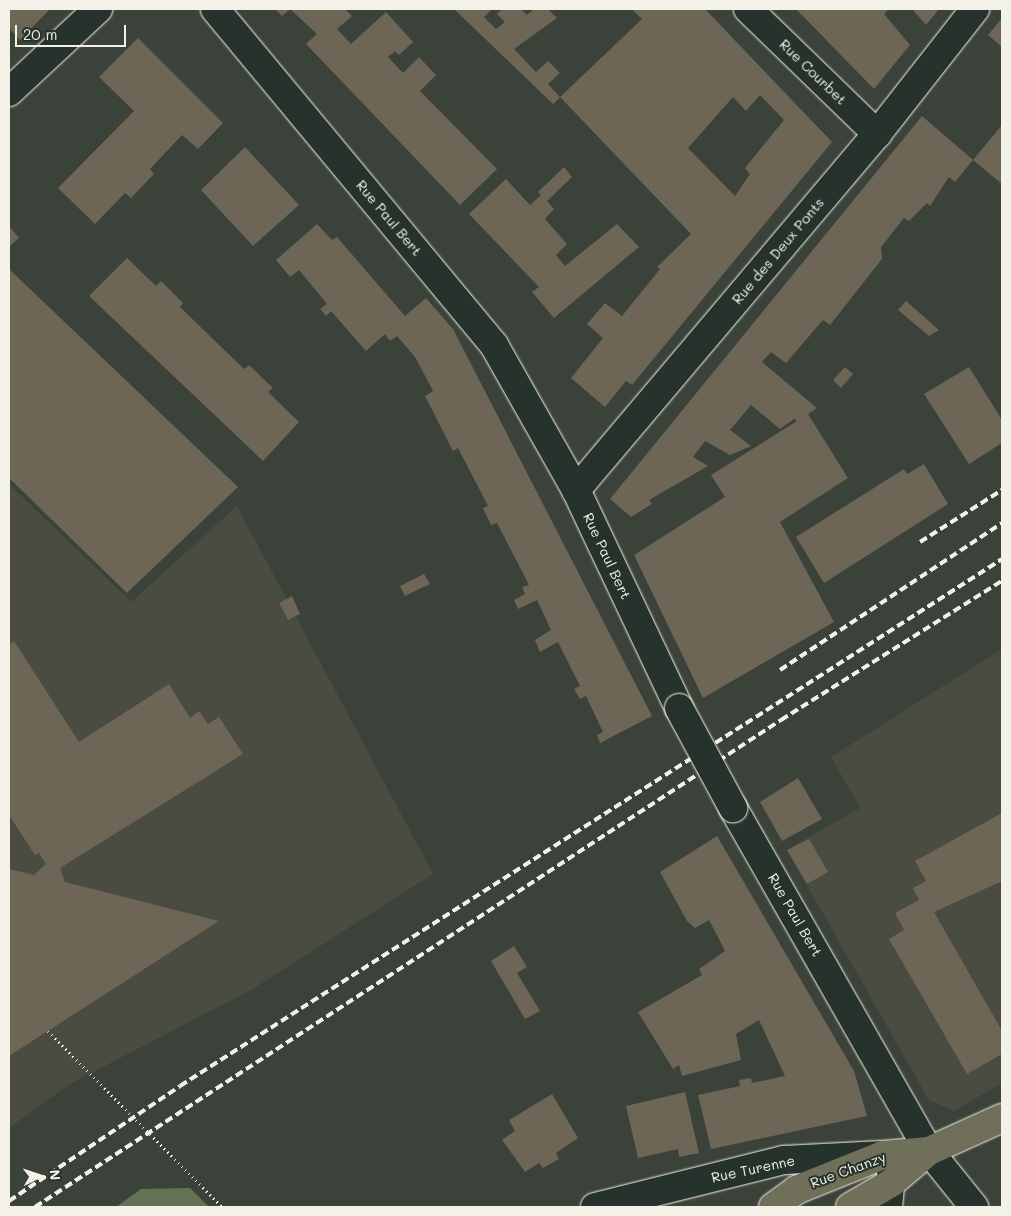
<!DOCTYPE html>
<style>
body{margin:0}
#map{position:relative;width:1011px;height:1216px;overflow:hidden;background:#3b4239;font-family:Mali,sans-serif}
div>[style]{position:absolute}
.built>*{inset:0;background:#4a4c41}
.green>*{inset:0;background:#637254}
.building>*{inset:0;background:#6d6555}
.roads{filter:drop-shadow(0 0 1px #f4f1e8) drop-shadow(0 0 1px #f4f1e8)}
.street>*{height:28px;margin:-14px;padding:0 14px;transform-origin:14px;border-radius:14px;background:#26332d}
.primary>*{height:28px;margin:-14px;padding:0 14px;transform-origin:14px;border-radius:14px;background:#706f59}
.rail>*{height:4px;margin-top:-2px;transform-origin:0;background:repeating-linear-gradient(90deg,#f4f1e8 0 8px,transparent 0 12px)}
.path-bridge>*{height:3px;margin-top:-1.5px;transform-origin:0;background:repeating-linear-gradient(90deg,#f4f1e8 0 1px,transparent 0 5px)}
.bridges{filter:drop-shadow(0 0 1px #f4f1e8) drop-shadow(0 0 1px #f4f1e8)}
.street-bridge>*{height:28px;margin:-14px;padding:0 14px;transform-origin:14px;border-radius:14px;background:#26332d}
span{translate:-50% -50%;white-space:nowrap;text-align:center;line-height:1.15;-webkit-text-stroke:4px #26332d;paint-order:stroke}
.street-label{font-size:14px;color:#f4f1e8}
.frame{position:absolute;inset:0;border:10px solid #f4f1e8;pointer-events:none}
.north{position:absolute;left:15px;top:1151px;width:50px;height:50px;-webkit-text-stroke:4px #26332d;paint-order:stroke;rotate:86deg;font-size:14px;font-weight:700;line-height:20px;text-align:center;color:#f4f1e8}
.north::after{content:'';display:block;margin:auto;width:18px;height:22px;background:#f4f1e8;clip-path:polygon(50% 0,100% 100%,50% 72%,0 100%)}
.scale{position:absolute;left:15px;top:25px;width:111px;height:22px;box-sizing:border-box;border:2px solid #f4f1e8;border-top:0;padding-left:6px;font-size:15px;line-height:18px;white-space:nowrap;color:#f4f1e8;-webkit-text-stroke:4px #26332d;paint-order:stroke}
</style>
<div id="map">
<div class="built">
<i style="clip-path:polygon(9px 484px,131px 602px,237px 506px,433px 874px,253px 989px,70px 1084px,9px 1128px)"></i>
<i style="clip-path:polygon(1002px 649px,1002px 1083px,954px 1111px,929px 1100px,787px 850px,860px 808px,831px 757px)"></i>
</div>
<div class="green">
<i style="clip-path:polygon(190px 1188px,209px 1207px,116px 1207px,141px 1189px)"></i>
</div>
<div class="building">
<i style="clip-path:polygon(9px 9px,50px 9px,20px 40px,9px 28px)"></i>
<i style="clip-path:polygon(275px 9px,345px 9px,352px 16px,337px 29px,351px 44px,386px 12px,413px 42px,399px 55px,395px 51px,388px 57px,403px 73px,419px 57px,436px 75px,420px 91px,497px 169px,460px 205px,306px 44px,317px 34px,290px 9px,282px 16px)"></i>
<i style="clip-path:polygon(454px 9px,492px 9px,484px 17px,496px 29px,505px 22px,497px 14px,502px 9px,521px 9px,527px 15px,534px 9px,548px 9px,557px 18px,514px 49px,536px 72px,548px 61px,560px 73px,548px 84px,560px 97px,553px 104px)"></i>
<i style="clip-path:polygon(evenodd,632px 9px,705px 9px,832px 142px,632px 385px,626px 381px,605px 407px,571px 378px,603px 338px,587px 324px,605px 303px,622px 316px,660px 269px,657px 267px,691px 234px,560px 97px,642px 19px,632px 9px,760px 95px,784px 120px,745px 168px,750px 174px,735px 196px,688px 148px,733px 97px,746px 111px,760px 95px)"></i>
<i style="clip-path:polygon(796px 9px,889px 9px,884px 14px,910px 45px,874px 89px)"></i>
<i style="clip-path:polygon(912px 9px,939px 9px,926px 25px)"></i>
<i style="clip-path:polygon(1002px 18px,1002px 47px,988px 35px)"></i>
<i style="clip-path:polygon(138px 38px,223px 123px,198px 149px,182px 135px,150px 169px,154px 174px,131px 198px,125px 193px,95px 224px,58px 188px,134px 111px,99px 77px)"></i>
<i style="clip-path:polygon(922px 116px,973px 160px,955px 182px,949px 177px,930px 206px,927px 203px,909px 221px,904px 218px,881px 247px,882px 259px,830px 325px,823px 320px,786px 363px,771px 352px,762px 362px,817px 408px,808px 414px,848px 478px,780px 522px,834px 622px,703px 698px,634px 555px,725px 497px,711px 475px,797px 421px,794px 419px,780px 429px,751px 405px,730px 430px,751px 446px,730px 455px,705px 441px,693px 457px,708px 466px,649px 500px,652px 504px,631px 517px,610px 499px)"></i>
<i style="clip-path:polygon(1002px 125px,1002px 184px,973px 160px)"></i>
<i style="clip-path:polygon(245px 147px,299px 205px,253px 246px,201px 190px)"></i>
<i style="clip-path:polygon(564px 167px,572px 177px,547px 201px,554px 209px,545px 219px,567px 244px,556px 255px,565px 266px,617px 224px,639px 247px,554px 318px,532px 292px,539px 287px,469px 214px,506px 179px,530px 205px,541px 195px,538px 192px)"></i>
<i style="clip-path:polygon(317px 224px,332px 240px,337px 237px,405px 316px,426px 298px,453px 329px,652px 716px,600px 743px,597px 735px,603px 732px,586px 696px,580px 699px,574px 689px,580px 686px,558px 642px,540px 652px,535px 640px,551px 630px,537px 600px,518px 609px,514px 600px,525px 594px,522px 587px,529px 585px,497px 523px,491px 525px,483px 508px,488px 506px,458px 448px,453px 451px,425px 396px,433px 391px,415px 357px,397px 336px,390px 341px,385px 334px,366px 351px,331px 311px,326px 316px,320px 309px,327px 304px,299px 270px,290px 277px,276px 260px)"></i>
<i style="clip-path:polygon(9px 226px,19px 238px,10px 246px,9px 245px)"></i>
<i style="clip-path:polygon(127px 258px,156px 286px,161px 281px,183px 303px,180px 307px,244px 369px,249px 365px,273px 388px,268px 392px,299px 422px,263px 461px,89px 296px)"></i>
<i style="clip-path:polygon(9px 269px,238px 487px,127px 593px,9px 478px)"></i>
<i style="clip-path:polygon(906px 301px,939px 330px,929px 336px,898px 310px)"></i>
<i style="clip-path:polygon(845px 367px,853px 374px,841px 388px,833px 380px)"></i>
<i style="clip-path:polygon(969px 367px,1002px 420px,1002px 443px,969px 464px,924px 394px)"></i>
<i style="clip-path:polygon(924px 464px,948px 504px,824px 583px,796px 537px,904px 469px,907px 474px)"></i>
<i style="clip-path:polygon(424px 574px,430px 584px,405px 596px,400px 586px)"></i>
<i style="clip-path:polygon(292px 596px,300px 614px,288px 620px,279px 603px)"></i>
<i style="clip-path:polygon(14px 641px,79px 742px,169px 684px,190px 718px,199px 711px,208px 724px,219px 717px,243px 754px,60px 868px,65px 882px,219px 921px,9px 1056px,9px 869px,34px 875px,46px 864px,39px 853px,35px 855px,9px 815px,9px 645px)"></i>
<i style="clip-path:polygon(798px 778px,822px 819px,782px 841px,760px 802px)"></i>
<i style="clip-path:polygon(1002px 813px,1002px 881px,934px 912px,1002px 1031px,1002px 1054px,967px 1074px,889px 939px,904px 930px,895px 913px,919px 900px,913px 888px,926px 881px,915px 861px)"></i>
<i style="clip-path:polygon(717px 836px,854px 1071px,867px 1116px,711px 1149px,698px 1095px,740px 1086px,739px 1080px,751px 1078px,752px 1083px,785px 1076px,759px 1020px,736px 1034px,741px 1060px,682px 1076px,679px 1065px,673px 1069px,638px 1012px,702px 975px,699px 969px,725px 951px,709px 920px,695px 928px,687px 921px,660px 872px)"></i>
<i style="clip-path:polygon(809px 839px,828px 872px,807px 884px,787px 850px)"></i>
<i style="clip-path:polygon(514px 946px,527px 967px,517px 973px,540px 1011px,525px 1019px,491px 961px)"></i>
<i style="clip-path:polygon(685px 1092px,699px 1153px,679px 1157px,678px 1149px,638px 1158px,626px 1106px)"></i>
<i style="clip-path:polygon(552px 1094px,578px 1138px,556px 1153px,559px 1159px,543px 1168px,539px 1163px,525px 1172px,502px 1140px,515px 1131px,509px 1120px)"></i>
</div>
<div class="roads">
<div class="street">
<i style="left:215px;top:9px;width:437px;rotate:50.3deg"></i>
<i style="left:494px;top:345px;width:167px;rotate:60.5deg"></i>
<i style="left:576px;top:490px;width:241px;rotate:64.7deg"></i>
<i style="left:748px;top:9px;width:180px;rotate:44.1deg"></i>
<i style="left:9px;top:92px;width:122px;rotate:-43deg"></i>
<i style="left:576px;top:490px;width:466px;rotate:-49.8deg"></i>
<i style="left:877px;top:134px;width:159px;rotate:-51.9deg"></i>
<i style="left:733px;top:808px;width:395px;rotate:60.3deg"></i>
<i style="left:929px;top:1151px;width:72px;rotate:51.2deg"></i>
<i style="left:595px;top:1207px;width:195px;rotate:-14deg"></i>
<i style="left:784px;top:1160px;width:99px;rotate:-2.9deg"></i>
<i style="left:883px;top:1155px;width:14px;rotate:51deg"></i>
<i style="left:892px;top:1166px;width:41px;rotate:95.6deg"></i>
</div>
<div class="primary">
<i style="left:773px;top:1207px;width:29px;rotate:-36deg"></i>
<i style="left:796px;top:1190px;width:94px;rotate:-21.9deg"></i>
<i style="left:883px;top:1155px;width:46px;rotate:-5deg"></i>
<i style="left:850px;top:1207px;width:48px;rotate:-30.3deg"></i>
<i style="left:891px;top:1183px;width:50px;rotate:-40.1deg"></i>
<i style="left:929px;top:1151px;width:80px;rotate:-24.3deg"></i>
</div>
</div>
<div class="rail">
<i style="left:920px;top:542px;width:97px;rotate:-32.4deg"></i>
<i style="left:780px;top:670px;width:266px;rotate:-33.5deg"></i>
<i style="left:9px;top:1201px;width:206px;rotate:-33.9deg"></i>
<i style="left:180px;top:1086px;width:976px;rotate:-32.66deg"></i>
<i style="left:35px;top:1207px;width:891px;rotate:-33.14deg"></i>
<i style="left:781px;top:720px;width:261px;rotate:-32.2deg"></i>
</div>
<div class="path-bridge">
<i style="left:48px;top:1031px;width:247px;rotate:45.3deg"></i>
</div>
<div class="bridges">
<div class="street-bridge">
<i style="left:679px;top:708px;width:114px;rotate:61.6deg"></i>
</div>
</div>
<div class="street-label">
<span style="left:813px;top:72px;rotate:44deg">Rue Courbet</span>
<span style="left:389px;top:218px;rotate:50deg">Rue Paul Bert</span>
<span style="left:778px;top:251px;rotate:-50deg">Rue des Deux Ponts</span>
<span style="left:607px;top:556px;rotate:65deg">Rue Paul Bert</span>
<span style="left:795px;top:915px;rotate:60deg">Rue Paul Bert</span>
<span style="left:753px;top:1169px;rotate:-12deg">Rue Turenne</span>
<span style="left:848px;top:1170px;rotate:-20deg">Rue Chanzy</span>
</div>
<div class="frame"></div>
<div class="north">N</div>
<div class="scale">20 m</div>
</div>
